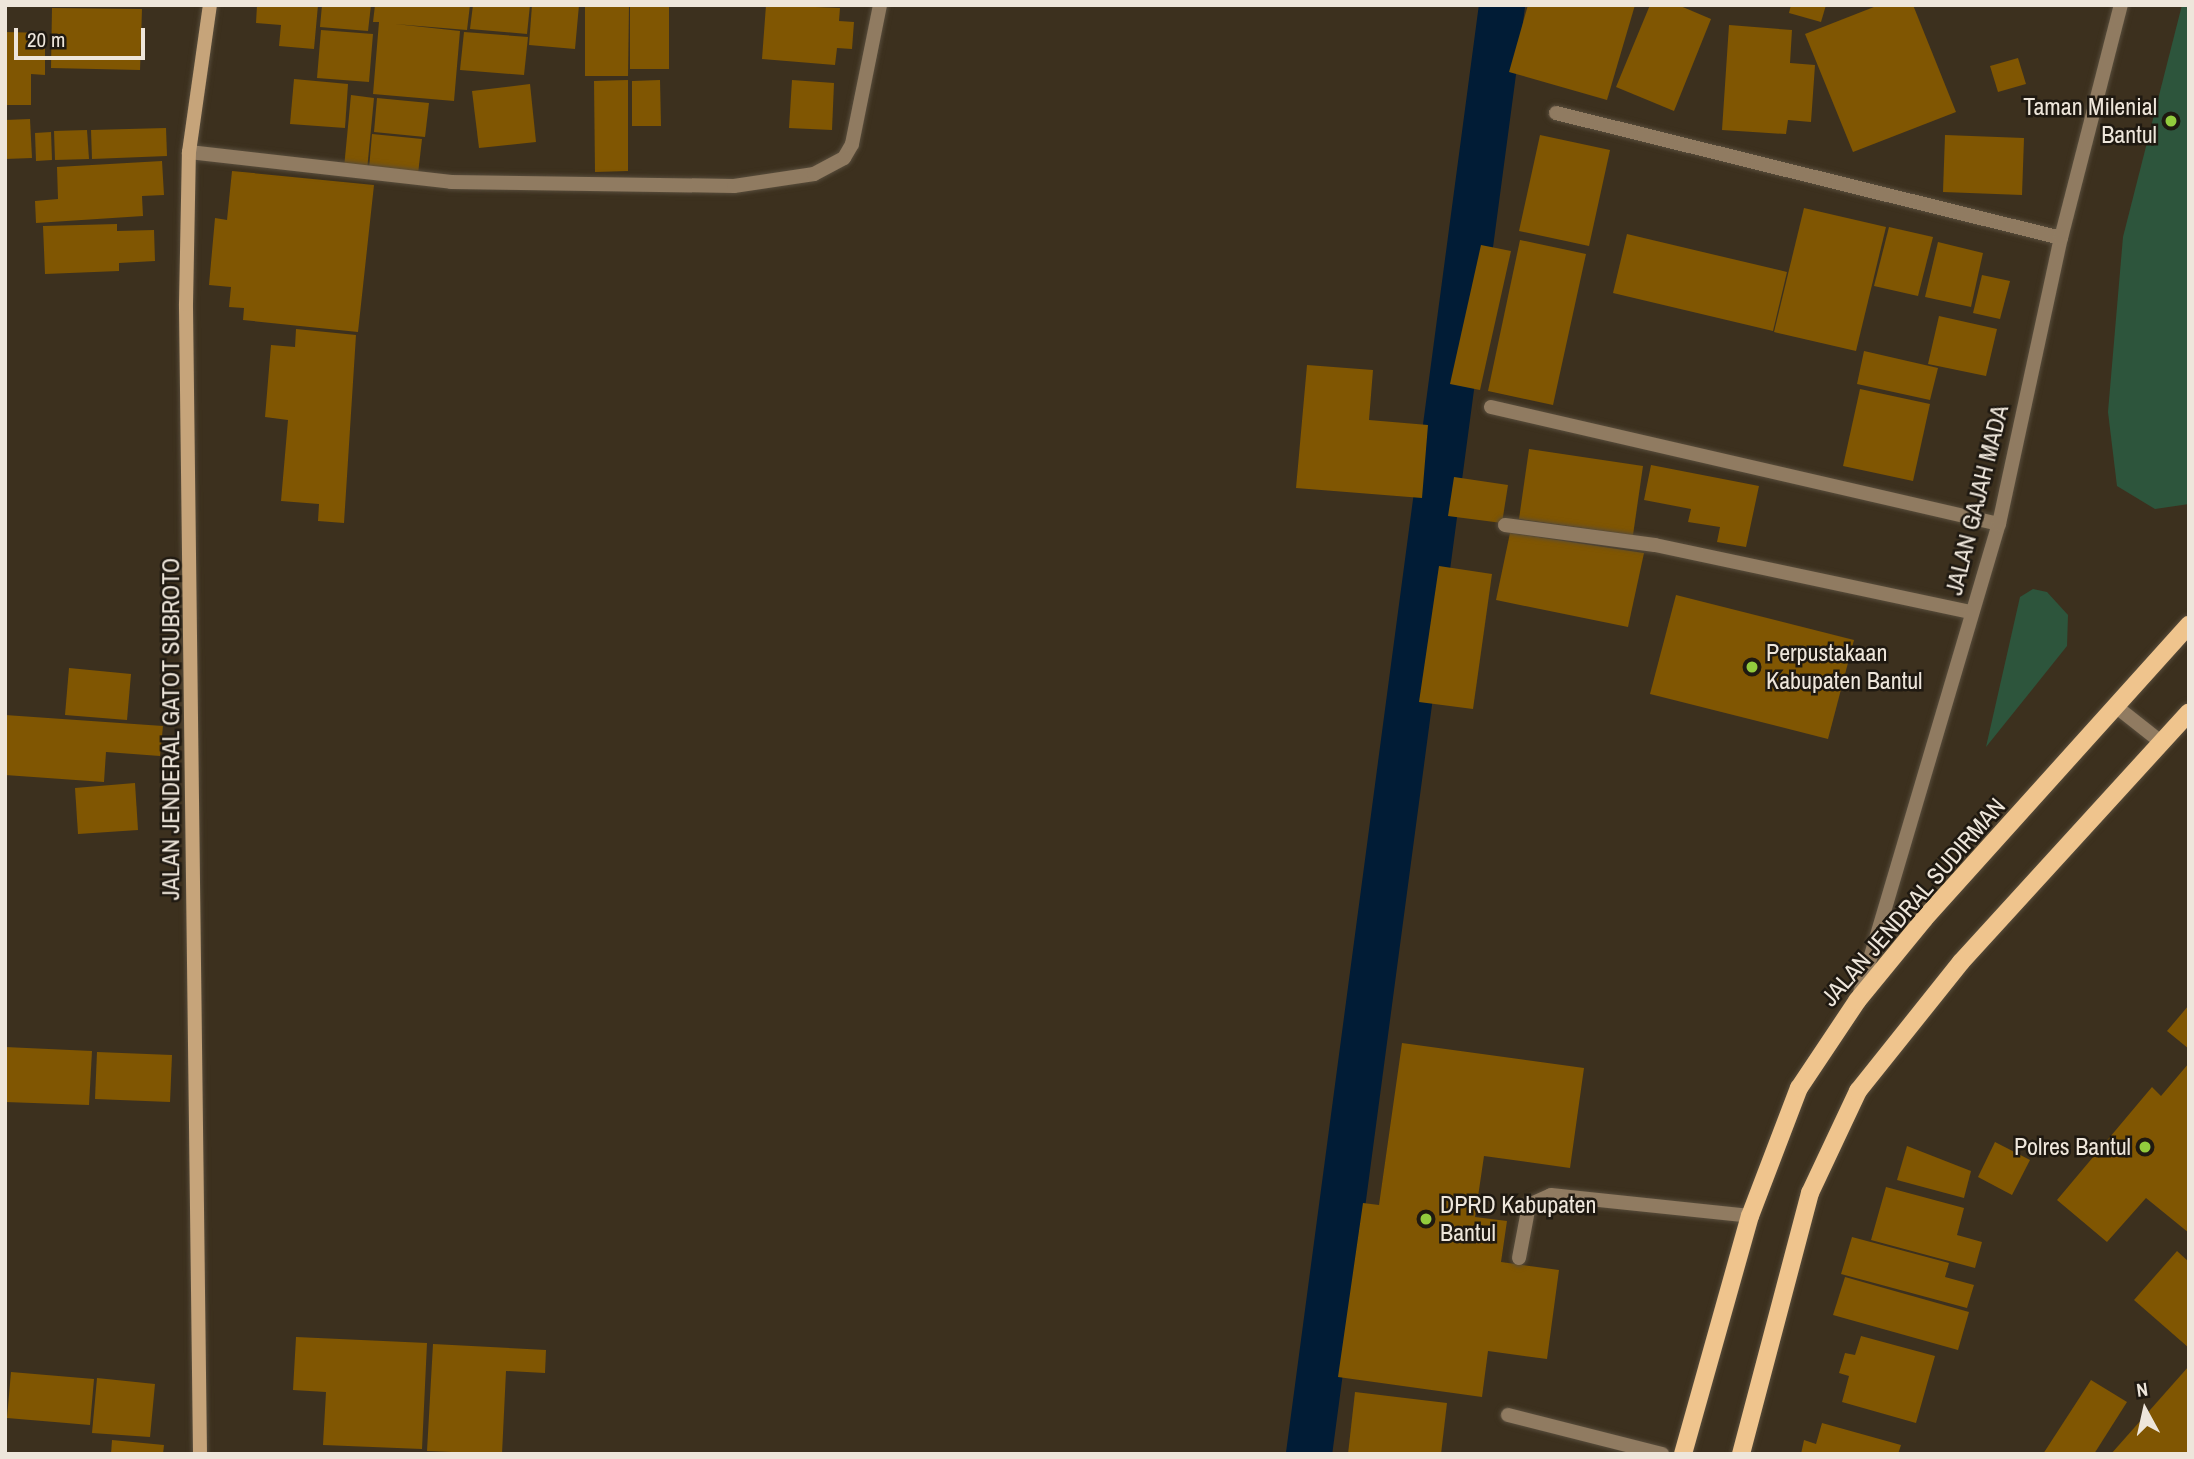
<!DOCTYPE html>
<style>
body{margin:0}
#map{position:relative;width:2194px;height:1459px;overflow:hidden;background:#3c301e;font-family:"Archivo Narrow",sans-serif}
div>[style]{position:absolute}
.green>*{inset:0;background:#2d553c}
.canal>*{height:46px;margin:-23px;padding:0 23px;transform-origin:23px;border-radius:23px;background:#011c36}
.building>*{inset:0;background:#805602}
.roads{filter:drop-shadow(0 0 2px #584d3c) drop-shadow(0 0 2px #584d3c)}
.lane>*{height:14px;margin:-7px;padding:0 7px;transform-origin:7px;border-radius:7px;background:#907b61}
.street>*{height:14px;margin:-7px;padding:0 7px;transform-origin:7px;border-radius:7px;background:#907b61}
.secondary>*{height:14px;margin:-7px;padding:0 7px;transform-origin:7px;border-radius:7px;background:#c6a47a}
.primary>*{height:18px;margin:-9px;padding:0 9px;transform-origin:9px;border-radius:9px;background:#efc48d}
.dots>*{width:19px;height:19px;translate:-50% -50%;box-sizing:border-box;border:4px solid #1f1911;border-radius:50%}
span{translate:-50% -50%;white-space:nowrap;text-align:center;line-height:1.15;-webkit-text-stroke:5px #1f1911;paint-order:stroke}
.poi-label{font-size:24px;color:#eee6db}
.right{translate:-100% -50%;text-align:right}
.left{translate:0 -50%;text-align:left}
.street-label{font-size:24px;color:#eee6db}
.frame{position:absolute;inset:0;border:7px solid #eee6db;pointer-events:none}
.north{position:absolute;left:2110px;top:1375px;width:70px;height:70px;-webkit-text-stroke:5px #1f1911;paint-order:stroke;rotate:352deg;font-size:19px;font-weight:700;line-height:28px;text-align:center;color:#eee6db}
.north::after{content:'';display:block;margin:auto;width:24px;height:32px;background:#eee6db;clip-path:polygon(50% 0,100% 100%,50% 72%,0 100%)}
.scale{position:absolute;left:14px;top:28px;width:131px;height:32px;box-sizing:border-box;border:4px solid #eee6db;border-top:0;padding-left:9px;font-size:21px;line-height:24px;white-space:nowrap;color:#eee6db;-webkit-text-stroke:5px #1f1911;paint-order:stroke}
</style>
<div id="map">
<div class="green">
<i style="clip-path:polygon(2182px 5px,2189px 5px,2189px 504px,2155px 509px,2117px 486px,2108px 412px,2123px 237px)"></i>
<i style="clip-path:polygon(2033px 589px,2047px 592px,2068px 615px,2067px 646px,1986px 747px,2020px 597px)"></i>
</div>
<div class="canal">
<i style="left:1309px;top:1454px;width:1462px;rotate:-82.41deg"></i>
</div>
<div class="building">
<i style="clip-path:polygon(257px 5px,318px 5px,314px 49px,279px 46px,281px 25px,256px 23px)"></i>
<i style="clip-path:polygon(322px 5px,371px 5px,368px 31px,320px 27px)"></i>
<i style="clip-path:polygon(375px 5px,470px 5px,467px 30px,395px 24px,460px 31px,454px 101px,373px 94px,379px 22px,373px 22px)"></i>
<i style="clip-path:polygon(473px 5px,530px 5px,527px 34px,470px 29px)"></i>
<i style="clip-path:polygon(532px 5px,579px 5px,575px 49px,529px 45px)"></i>
<i style="clip-path:polygon(585px 5px,629px 5px,628px 76px,585px 76px)"></i>
<i style="clip-path:polygon(630px 5px,669px 5px,669px 69px,630px 69px)"></i>
<i style="clip-path:polygon(766px 5px,840px 8px,839px 21px,854px 22px,852px 49px,837px 48px,835px 65px,762px 59px)"></i>
<i style="clip-path:polygon(1528px 5px,1635px 5px,1607px 100px,1509px 72px)"></i>
<i style="clip-path:polygon(1650px 5px,1678px 5px,1711px 19px,1674px 111px,1616px 87px)"></i>
<i style="clip-path:polygon(1791px 5px,1826px 5px,1821px 22px,1789px 13px)"></i>
<i style="clip-path:polygon(1879px 5px,1913px 5px,1956px 112px,1853px 152px,1805px 34px)"></i>
<i style="clip-path:polygon(52px 8px,142px 9px,140px 70px,51px 68px)"></i>
<i style="clip-path:polygon(1729px 25px,1792px 30px,1790px 63px,1815px 65px,1811px 122px,1788px 120px,1786px 134px,1722px 130px)"></i>
<i style="clip-path:polygon(321px 30px,373px 34px,369px 82px,317px 78px)"></i>
<i style="clip-path:polygon(5px 32px,45px 33px,45px 75px,31px 74px,31px 105px,5px 105px)"></i>
<i style="clip-path:polygon(464px 32px,528px 37px,524px 75px,460px 70px)"></i>
<i style="clip-path:polygon(2018px 58px,2026px 84px,1998px 92px,1990px 66px)"></i>
<i style="clip-path:polygon(294px 79px,348px 84px,345px 128px,290px 124px)"></i>
<i style="clip-path:polygon(628px 80px,628px 171px,595px 172px,594px 81px)"></i>
<i style="clip-path:polygon(660px 80px,661px 126px,632px 126px,632px 81px)"></i>
<i style="clip-path:polygon(792px 80px,834px 83px,832px 130px,789px 128px)"></i>
<i style="clip-path:polygon(530px 84px,536px 142px,479px 148px,472px 91px)"></i>
<i style="clip-path:polygon(351px 95px,374px 98px,367px 170px,344px 168px)"></i>
<i style="clip-path:polygon(377px 98px,429px 103px,425px 137px,374px 132px)"></i>
<i style="clip-path:polygon(30px 119px,32px 158px,5px 159px,5px 120px)"></i>
<i style="clip-path:polygon(166px 128px,167px 156px,92px 159px,91px 130px)"></i>
<i style="clip-path:polygon(87px 130px,89px 159px,55px 160px,54px 131px)"></i>
<i style="clip-path:polygon(51px 132px,52px 160px,36px 161px,35px 133px)"></i>
<i style="clip-path:polygon(372px 134px,422px 139px,418px 174px,369px 169px)"></i>
<i style="clip-path:polygon(1540px 135px,1610px 150px,1589px 246px,1519px 231px)"></i>
<i style="clip-path:polygon(1945px 135px,2024px 138px,2022px 195px,1943px 192px)"></i>
<i style="clip-path:polygon(162px 161px,164px 195px,142px 196px,143px 216px,36px 223px,35px 201px,58px 199px,57px 167px)"></i>
<i style="clip-path:polygon(232px 171px,374px 185px,358px 332px,243px 320px,244px 308px,229px 307px,231px 287px,209px 285px,215px 218px,227px 220px)"></i>
<i style="clip-path:polygon(1804px 208px,1886px 227px,1856px 351px,1774px 332px)"></i>
<i style="clip-path:polygon(117px 224px,117px 231px,154px 230px,155px 261px,119px 263px,119px 271px,45px 274px,43px 226px)"></i>
<i style="clip-path:polygon(1889px 227px,1933px 237px,1918px 296px,1874px 286px)"></i>
<i style="clip-path:polygon(1627px 234px,1787px 272px,1773px 331px,1613px 293px)"></i>
<i style="clip-path:polygon(1520px 240px,1586px 254px,1553px 405px,1488px 391px)"></i>
<i style="clip-path:polygon(1938px 242px,1983px 253px,1971px 307px,1925px 297px)"></i>
<i style="clip-path:polygon(1481px 245px,1511px 251px,1480px 390px,1450px 384px)"></i>
<i style="clip-path:polygon(1982px 275px,2010px 281px,2000px 319px,1973px 313px)"></i>
<i style="clip-path:polygon(1939px 316px,1997px 329px,1986px 376px,1928px 364px)"></i>
<i style="clip-path:polygon(296px 329px,356px 335px,344px 523px,318px 521px,319px 504px,281px 501px,288px 420px,265px 417px,271px 345px,295px 347px)"></i>
<i style="clip-path:polygon(1864px 351px,1938px 368px,1930px 400px,1857px 384px)"></i>
<i style="clip-path:polygon(1307px 365px,1373px 370px,1369px 420px,1428px 425px,1422px 498px,1296px 488px)"></i>
<i style="clip-path:polygon(1860px 389px,1930px 404px,1913px 481px,1843px 466px)"></i>
<i style="clip-path:polygon(1529px 449px,1643px 466px,1633px 535px,1519px 519px)"></i>
<i style="clip-path:polygon(1651px 465px,1759px 486px,1746px 547px,1717px 542px,1720px 527px,1688px 522px,1691px 509px,1644px 500px)"></i>
<i style="clip-path:polygon(1454px 477px,1508px 485px,1502px 523px,1448px 516px)"></i>
<i style="clip-path:polygon(1510px 533px,1644px 553px,1628px 627px,1496px 600px)"></i>
<i style="clip-path:polygon(1439px 566px,1492px 574px,1473px 709px,1419px 702px)"></i>
<i style="clip-path:polygon(1676px 595px,1854px 640px,1828px 739px,1650px 694px)"></i>
<i style="clip-path:polygon(69px 668px,131px 674px,127px 720px,65px 715px)"></i>
<i style="clip-path:polygon(5px 715px,163px 726px,160px 756px,106px 752px,104px 782px,5px 775px)"></i>
<i style="clip-path:polygon(135px 783px,138px 830px,78px 834px,75px 788px)"></i>
<i style="clip-path:polygon(2189px 1005px,2189px 1049px,2167px 1031px)"></i>
<i style="clip-path:polygon(1402px 1043px,1584px 1068px,1570px 1168px,1484px 1156px,1475px 1217px,1507px 1221px,1501px 1262px,1559px 1270px,1547px 1359px,1488px 1351px,1482px 1397px,1338px 1377px,1363px 1203px,1379px 1205px)"></i>
<i style="clip-path:polygon(5px 1047px,92px 1051px,89px 1105px,5px 1102px)"></i>
<i style="clip-path:polygon(97px 1052px,172px 1055px,170px 1102px,95px 1099px)"></i>
<i style="clip-path:polygon(2189px 1063px,2189px 1233px,2146px 1198px,2107px 1242px,2057px 1200px,2152px 1087px,2161px 1096px)"></i>
<i style="clip-path:polygon(1995px 1142px,2030px 1160px,2012px 1195px,1978px 1177px)"></i>
<i style="clip-path:polygon(1907px 1146px,1971px 1171px,1964px 1198px,1897px 1180px)"></i>
<i style="clip-path:polygon(1886px 1187px,1964px 1208px,1957px 1235px,1982px 1242px,1975px 1268px,1871px 1240px)"></i>
<i style="clip-path:polygon(1852px 1237px,1949px 1263px,1945px 1277px,1974px 1285px,1967px 1308px,1841px 1274px)"></i>
<i style="clip-path:polygon(2177px 1251px,2189px 1262px,2189px 1348px,2134px 1300px)"></i>
<i style="clip-path:polygon(1845px 1277px,1969px 1312px,1958px 1350px,1833px 1315px)"></i>
<i style="clip-path:polygon(1861px 1336px,1935px 1356px,1916px 1423px,1842px 1402px,1849px 1376px,1839px 1373px,1845px 1353px,1855px 1355px)"></i>
<i style="clip-path:polygon(296px 1337px,427px 1343px,422px 1449px,323px 1445px,326px 1392px,293px 1390px)"></i>
<i style="clip-path:polygon(433px 1344px,546px 1350px,545px 1373px,506px 1371px,502px 1454px,427px 1451px)"></i>
<i style="clip-path:polygon(2189px 1366px,2189px 1454px,2111px 1454px)"></i>
<i style="clip-path:polygon(11px 1372px,94px 1379px,90px 1425px,7px 1418px)"></i>
<i style="clip-path:polygon(97px 1378px,155px 1384px,150px 1437px,92px 1433px)"></i>
<i style="clip-path:polygon(2091px 1380px,2127px 1402px,2094px 1454px,2043px 1454px)"></i>
<i style="clip-path:polygon(1355px 1392px,1447px 1403px,1441px 1454px,1348px 1454px)"></i>
<i style="clip-path:polygon(1822px 1423px,1901px 1445px,1898px 1454px,1801px 1454px,1804px 1440px,1816px 1444px)"></i>
<i style="clip-path:polygon(112px 1440px,164px 1445px,163px 1454px,111px 1454px)"></i>
</div>
<div class="roads">
<div class="lane">
<i style="left:2118px;top:708px;width:55px;rotate:38.3deg"></i>
<i style="left:1519px;top:1258px;width:54px;rotate:-79.3deg"></i>
<i style="left:1529px;top:1205px;width:24px;rotate:-24deg"></i>
<i style="left:1551px;top:1195px;width:200px;rotate:6deg"></i>
<i style="left:1508px;top:1415px;width:159px;rotate:14.2deg"></i>
</div>
<div class="street">
<i style="left:1556px;top:113px;width:520px;rotate:13.9deg"></i>
<i style="left:189px;top:152px;width:264px;rotate:6.5deg"></i>
<i style="left:451px;top:182px;width:283px;rotate:0.8deg"></i>
<i style="left:734px;top:186px;width:81px;rotate:-8.5deg"></i>
<i style="left:814px;top:174px;width:34px;rotate:-28deg"></i>
<i style="left:844px;top:158px;width:16px;rotate:-60deg"></i>
<i style="left:852px;top:144px;width:142px;rotate:-78.6deg"></i>
<i style="left:1491px;top:407px;width:521px;rotate:12.97deg"></i>
<i style="left:1505px;top:525px;width:151px;rotate:7.6deg"></i>
<i style="left:1655px;top:545px;width:323px;rotate:12deg"></i>
<i style="left:1859px;top:996px;width:492px;rotate:-73.5deg"></i>
<i style="left:1999px;top:524px;width:293px;rotate:-77.8deg"></i>
<i style="left:2061px;top:238px;width:241px;rotate:-75.6deg"></i>
</div>
<div class="secondary">
<i style="left:200px;top:1454px;width:1150px;rotate:-90.7deg"></i>
<i style="left:186px;top:304px;width:152px;rotate:-88.9deg"></i>
<i style="left:189px;top:152px;width:148px;rotate:-81.9deg"></i>
</div>
<div class="primary">
<i style="left:1683px;top:1454px;width:247px;rotate:-74.3deg"></i>
<i style="left:1750px;top:1216px;width:137px;rotate:-69.1deg"></i>
<i style="left:1799px;top:1088px;width:105px;rotate:-56.3deg"></i>
<i style="left:1857px;top:1001px;width:106px;rotate:-50.7deg"></i>
<i style="left:1924px;top:919px;width:396px;rotate:-48deg"></i>
<i style="left:1741px;top:1454px;width:270px;rotate:-75.2deg"></i>
<i style="left:1810px;top:1193px;width:113px;rotate:-64.8deg"></i>
<i style="left:1858px;top:1091px;width:165px;rotate:-51.4deg"></i>
<i style="left:1961px;top:962px;width:338px;rotate:-47.6deg"></i>
</div>
</div>
<div class="dots">
<i style="left:2171px;top:121px;background:#93cc3d"></i>
<i style="left:1752px;top:667px;background:#93cc3d"></i>
<i style="left:2145px;top:1147px;background:#93cc3d"></i>
<i style="left:1426px;top:1219px;background:#93cc3d"></i>
</div>
<div class="poi-label">
<span class="right" style="left:2157px;top:121px">Taman Milenial<br>Bantul</span>
<span class="left" style="left:1766px;top:667px">Perpustakaan<br>Kabupaten Bantul</span>
<span class="right" style="left:2131px;top:1147px">Polres Bantul</span>
<span class="left" style="left:1440px;top:1219px">DPRD Kabupaten<br>Bantul</span>
</div>
<div class="street-label">
<span style="left:1977px;top:500px;rotate:-76deg">JALAN GAJAH MADA</span>
<span style="left:171px;top:729px;rotate:-90deg">JALAN JENDERAL GATOT SUBROTO</span>
<span style="left:1913px;top:902px;rotate:-49deg">JALAN JENDRAL SUDIRMAN</span>
</div>
<div class="frame"></div>
<div class="north">N</div>
<div class="scale">20 m</div>
</div>
